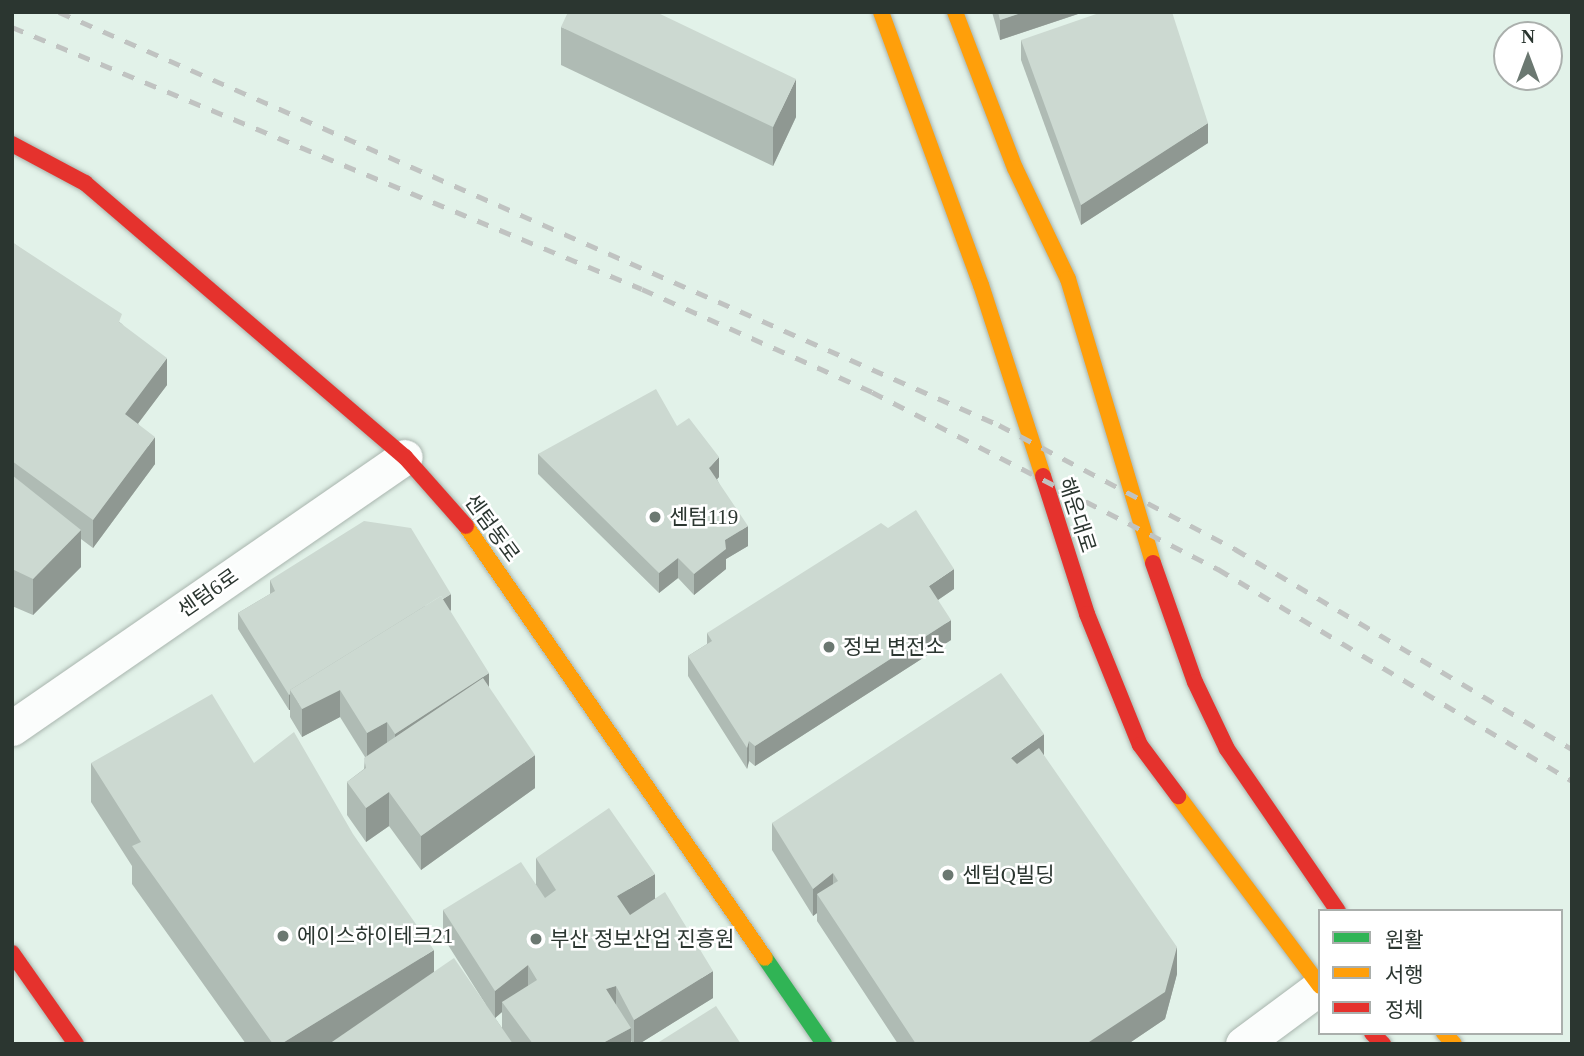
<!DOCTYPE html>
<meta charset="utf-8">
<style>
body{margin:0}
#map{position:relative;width:1584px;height:1056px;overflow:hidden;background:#e2f2e9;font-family:"Times New Roman","Noto Sans KR",serif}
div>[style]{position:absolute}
.roads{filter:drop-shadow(0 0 2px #a9b5ae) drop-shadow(0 0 2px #a9b5ae)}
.street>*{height:35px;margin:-17.5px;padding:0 17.5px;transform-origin:17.5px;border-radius:17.5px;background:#fbfdfc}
.fast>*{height:16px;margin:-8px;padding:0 8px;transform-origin:8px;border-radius:8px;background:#30b455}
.slow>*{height:16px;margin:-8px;padding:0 8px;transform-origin:8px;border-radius:8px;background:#ff9f0a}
.jam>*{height:16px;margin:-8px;padding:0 8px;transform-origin:8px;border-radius:8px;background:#e5322d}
.rail>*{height:5px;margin-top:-2.5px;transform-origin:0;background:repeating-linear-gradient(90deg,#c0c3c1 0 12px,transparent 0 24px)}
.wall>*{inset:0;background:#afbbb4}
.shaded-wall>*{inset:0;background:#8f9892}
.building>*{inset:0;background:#ccd9d1}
.dots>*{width:19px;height:19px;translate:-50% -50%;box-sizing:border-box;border:4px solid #fff;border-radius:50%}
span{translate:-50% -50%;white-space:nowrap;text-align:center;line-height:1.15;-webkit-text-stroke:5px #fff;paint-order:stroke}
.street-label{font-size:21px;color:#2b3630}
.poi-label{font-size:21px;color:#2b3630}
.left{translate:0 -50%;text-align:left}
.frame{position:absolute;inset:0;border:14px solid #2b3630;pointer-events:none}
.legend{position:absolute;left:1318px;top:909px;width:245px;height:126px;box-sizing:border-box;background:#fff;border:2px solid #aaafac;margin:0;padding:9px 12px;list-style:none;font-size:21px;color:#2b3630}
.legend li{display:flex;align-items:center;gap:14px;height:35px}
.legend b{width:35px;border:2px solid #aaafac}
.north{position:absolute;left:1493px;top:21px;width:70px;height:70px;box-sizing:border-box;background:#fff;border:2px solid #aaafac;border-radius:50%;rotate:0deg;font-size:19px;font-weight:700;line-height:28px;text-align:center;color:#2b3630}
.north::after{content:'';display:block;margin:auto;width:24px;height:32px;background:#6b7871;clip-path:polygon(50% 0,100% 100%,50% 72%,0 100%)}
</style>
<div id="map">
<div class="roads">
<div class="street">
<i style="left:12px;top:728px;width:477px;rotate:-34.6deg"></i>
<i style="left:1243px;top:1044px;width:96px;rotate:-36.5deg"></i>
</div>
<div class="fast">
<i style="left:765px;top:958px;width:104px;rotate:55.5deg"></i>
</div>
<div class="slow">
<i style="left:881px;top:12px;width:291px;rotate:69.9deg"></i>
<i style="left:981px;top:285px;width:201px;rotate:72deg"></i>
<i style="left:955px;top:12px;width:167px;rotate:69deg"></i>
<i style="left:1015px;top:168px;width:123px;rotate:64.5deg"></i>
<i style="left:1068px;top:279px;width:296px;rotate:73.3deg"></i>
<i style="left:466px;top:526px;width:525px;rotate:55.31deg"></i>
<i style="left:1178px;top:796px;width:237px;rotate:53.2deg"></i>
<i style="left:1444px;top:1033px;width:15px;rotate:48deg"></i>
</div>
<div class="jam">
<i style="left:12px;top:144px;width:83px;rotate:28.1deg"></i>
<i style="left:85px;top:183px;width:421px;rotate:40.6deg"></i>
<i style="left:405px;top:457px;width:92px;rotate:48.5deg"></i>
<i style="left:1043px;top:476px;width:145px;rotate:72.3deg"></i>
<i style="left:1087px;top:614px;width:141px;rotate:68deg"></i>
<i style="left:1140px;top:745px;width:64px;rotate:53.3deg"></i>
<i style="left:1153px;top:563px;width:126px;rotate:70.6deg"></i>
<i style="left:1195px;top:682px;width:74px;rotate:64.5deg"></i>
<i style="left:1227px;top:749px;width:196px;rotate:55.6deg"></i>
<i style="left:12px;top:953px;width:111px;rotate:54.9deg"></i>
<i style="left:1372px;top:1033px;width:16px;rotate:45deg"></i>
</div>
</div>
<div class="rail">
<i style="left:59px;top:12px;width:1027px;rotate:23.72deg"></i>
<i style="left:999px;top:425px;width:267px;rotate:27.7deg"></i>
<i style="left:1235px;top:549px;width:392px;rotate:30.7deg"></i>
<i style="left:12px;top:27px;width:682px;rotate:22.58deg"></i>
<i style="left:642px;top:289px;width:252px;rotate:24.1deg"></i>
<i style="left:872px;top:392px;width:389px;rotate:27.1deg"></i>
<i style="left:1218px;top:569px;width:413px;rotate:30.9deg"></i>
</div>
<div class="wall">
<i style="clip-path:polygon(992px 12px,1084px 12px,1000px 40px)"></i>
<i style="clip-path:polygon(561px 27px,796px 117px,773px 166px,561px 65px)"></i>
<i style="clip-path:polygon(1021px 40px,1208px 143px,1081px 225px,1021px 60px)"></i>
<i style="clip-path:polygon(12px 242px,122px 324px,167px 385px,138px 423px,155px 464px,93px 548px,81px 539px,81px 567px,33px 615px,12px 606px)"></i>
<i style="clip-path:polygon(677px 426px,719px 477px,717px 479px,748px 546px,726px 559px,726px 569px,694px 595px,678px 578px,659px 593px,538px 474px,538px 454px)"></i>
<i style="clip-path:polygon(270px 580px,451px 610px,450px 611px,489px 688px,535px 788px,421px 870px,389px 826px,366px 842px,347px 815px,347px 782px,364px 769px,365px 757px,340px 717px,302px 737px,290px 717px,290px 710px,289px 710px,238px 629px,238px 613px,270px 594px)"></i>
<i style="clip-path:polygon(954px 589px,938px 600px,951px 640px,755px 766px,749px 761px,747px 769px,688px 676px,688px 656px,707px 644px,707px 633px)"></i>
<i style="clip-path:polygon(1044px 756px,1177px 974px,1165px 1019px,1128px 1044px,898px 1044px,817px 921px,817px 913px,813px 916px,772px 850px,772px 823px)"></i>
<i style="clip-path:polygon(evenodd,91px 763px,254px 763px,434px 972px,486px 1005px,443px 937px,443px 910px,536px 884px,536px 858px,655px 898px,713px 998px,639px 1044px,633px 1044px,631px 1041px,631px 1044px,246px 1044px,132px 884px,132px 866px,91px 802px,91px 763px,502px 1012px,502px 1028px,495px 1018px,502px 1012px)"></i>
</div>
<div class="shaded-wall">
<i style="clip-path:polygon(1024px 12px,1084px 12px,1000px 40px,1000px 20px)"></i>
<i style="clip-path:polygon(796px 79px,796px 117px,773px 166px,773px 127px)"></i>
<i style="clip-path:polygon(1208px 123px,1208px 143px,1081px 225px,1081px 205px)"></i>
<i style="clip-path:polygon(167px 358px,167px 385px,125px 441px,125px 414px)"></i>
<i style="clip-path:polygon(155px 437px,155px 464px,93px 548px,93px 520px)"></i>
<i style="clip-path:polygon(719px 457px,719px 477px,709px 488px,709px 468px)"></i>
<i style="clip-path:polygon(748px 526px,748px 546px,726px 559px,726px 569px,694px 595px,694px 574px,725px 540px)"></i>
<i style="clip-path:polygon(81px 530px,81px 567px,33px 615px,33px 579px)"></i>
<i style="clip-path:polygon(678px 558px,678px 578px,659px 593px,659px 573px)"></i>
<i style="clip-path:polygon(954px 569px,954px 589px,929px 606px,929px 586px)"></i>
<i style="clip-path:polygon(451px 594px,451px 610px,299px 704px,292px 693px)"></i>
<i style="clip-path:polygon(951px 620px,951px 640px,755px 766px,755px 746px)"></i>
<i style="clip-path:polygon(489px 673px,489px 700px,395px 761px,395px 734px)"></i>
<i style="clip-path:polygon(340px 690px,340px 717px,302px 737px,302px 709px)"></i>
<i style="clip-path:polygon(290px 694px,290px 710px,289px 710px,289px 695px)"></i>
<i style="clip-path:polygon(387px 722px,387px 749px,367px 761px,367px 733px)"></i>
<i style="clip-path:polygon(1044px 734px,1044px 761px,1011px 785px,1011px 758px)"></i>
<i style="clip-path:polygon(749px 741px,749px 761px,747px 769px,747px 748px)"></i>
<i style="clip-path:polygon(535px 755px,535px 788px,421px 870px,421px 836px)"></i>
<i style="clip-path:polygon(389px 792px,389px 826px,366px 842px,366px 808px)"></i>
<i style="clip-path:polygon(833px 873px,833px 900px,817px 894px,817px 913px,813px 916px,813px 889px)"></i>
<i style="clip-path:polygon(655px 874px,655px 902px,617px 923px,617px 896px)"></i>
<i style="clip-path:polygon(1177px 947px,1177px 974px,1165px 1019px,1128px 1044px,1086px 1044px)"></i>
<i style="clip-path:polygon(434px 950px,434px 988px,343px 1044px,281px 1044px)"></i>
<i style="clip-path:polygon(528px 965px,528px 992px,502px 1002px,502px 1012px,495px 1018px,495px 991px)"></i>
<i style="clip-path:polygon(713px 971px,713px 998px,639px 1044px,634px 1044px,634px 1020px)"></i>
<i style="clip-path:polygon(616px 986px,616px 1013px,606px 989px)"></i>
<i style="clip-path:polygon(631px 1028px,631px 1044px,601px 1044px)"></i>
</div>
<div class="building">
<i style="clip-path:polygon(568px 12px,656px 12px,796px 79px,773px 127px,561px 27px)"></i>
<i style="clip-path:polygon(998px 12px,1024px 12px,1000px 20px)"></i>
<i style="clip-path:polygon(1102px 12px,1172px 12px,1208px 123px,1081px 205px,1021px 40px)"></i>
<i style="clip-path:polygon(12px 242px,122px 314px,119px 322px,167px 358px,125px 414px,155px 437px,93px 520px,12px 461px)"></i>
<i style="clip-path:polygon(656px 389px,677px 426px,689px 418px,719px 457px,709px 468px,748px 526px,725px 540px,726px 549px,694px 574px,678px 558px,659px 573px,538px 454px)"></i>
<i style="clip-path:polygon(12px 475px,81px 530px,33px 579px,12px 569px)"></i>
<i style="clip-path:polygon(916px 510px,954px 569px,929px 586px,951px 620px,755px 746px,749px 741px,747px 748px,688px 656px,712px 641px,707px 633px,881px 523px,888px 528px)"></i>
<i style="clip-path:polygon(364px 521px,411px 528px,451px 594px,443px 599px,441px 596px,290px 690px,290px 694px,289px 695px,238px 613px,275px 591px,270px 580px)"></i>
<i style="clip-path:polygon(441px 596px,489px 673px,395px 734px,387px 722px,367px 733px,340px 690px,302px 709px,290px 690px)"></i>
<i style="clip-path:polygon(1001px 673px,1044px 734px,1011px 758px,1017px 764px,1039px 748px,1177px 947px,1165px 992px,1086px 1044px,916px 1044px,817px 894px,838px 881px,833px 873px,813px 889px,772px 823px)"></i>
<i style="clip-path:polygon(483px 678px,535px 755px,421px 836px,389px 792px,366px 808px,347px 782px,366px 768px,364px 758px)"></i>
<i style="clip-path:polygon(212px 694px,254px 763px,294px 732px,353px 834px,434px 950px,281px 1044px,273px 1044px,132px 846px,141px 842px,91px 763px)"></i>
<i style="clip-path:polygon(609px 808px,655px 874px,617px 896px,630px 915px,665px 892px,713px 971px,634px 1020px,616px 986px,606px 989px,631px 1028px,601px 1044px,533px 1044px,502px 1002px,537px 980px,528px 965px,495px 991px,443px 910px,521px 862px,545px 898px,556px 890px,536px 858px)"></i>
<i style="clip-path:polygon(454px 958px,513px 1044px,329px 1044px)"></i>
<i style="clip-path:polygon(716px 1006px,741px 1044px,661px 1044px,659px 1042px)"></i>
</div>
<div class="dots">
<i style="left:655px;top:517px;background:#6b7871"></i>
<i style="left:829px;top:647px;background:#6b7871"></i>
<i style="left:948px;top:875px;background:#6b7871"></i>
<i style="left:283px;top:936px;background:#6b7871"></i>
<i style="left:536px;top:939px;background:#6b7871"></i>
</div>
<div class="street-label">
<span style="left:1077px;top:515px;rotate:72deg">해운대로</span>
<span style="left:492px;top:528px;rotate:54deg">센텀동로</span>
<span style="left:208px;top:593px;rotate:-35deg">센텀6로</span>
</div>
<div class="poi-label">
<span class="left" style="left:669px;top:517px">센텀119</span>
<span class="left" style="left:843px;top:647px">정보 변전소</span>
<span class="left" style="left:962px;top:875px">센텀Q빌딩</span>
<span class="left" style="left:297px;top:936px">에이스하이테크21</span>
<span class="left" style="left:550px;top:939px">부산 정보산업 진흥원</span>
</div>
<div class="frame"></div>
<ul class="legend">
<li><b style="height:9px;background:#30b455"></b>원활</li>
<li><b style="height:9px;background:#ff9f0a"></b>서행</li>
<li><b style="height:9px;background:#e5322d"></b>정체</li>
</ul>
<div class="north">N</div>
</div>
